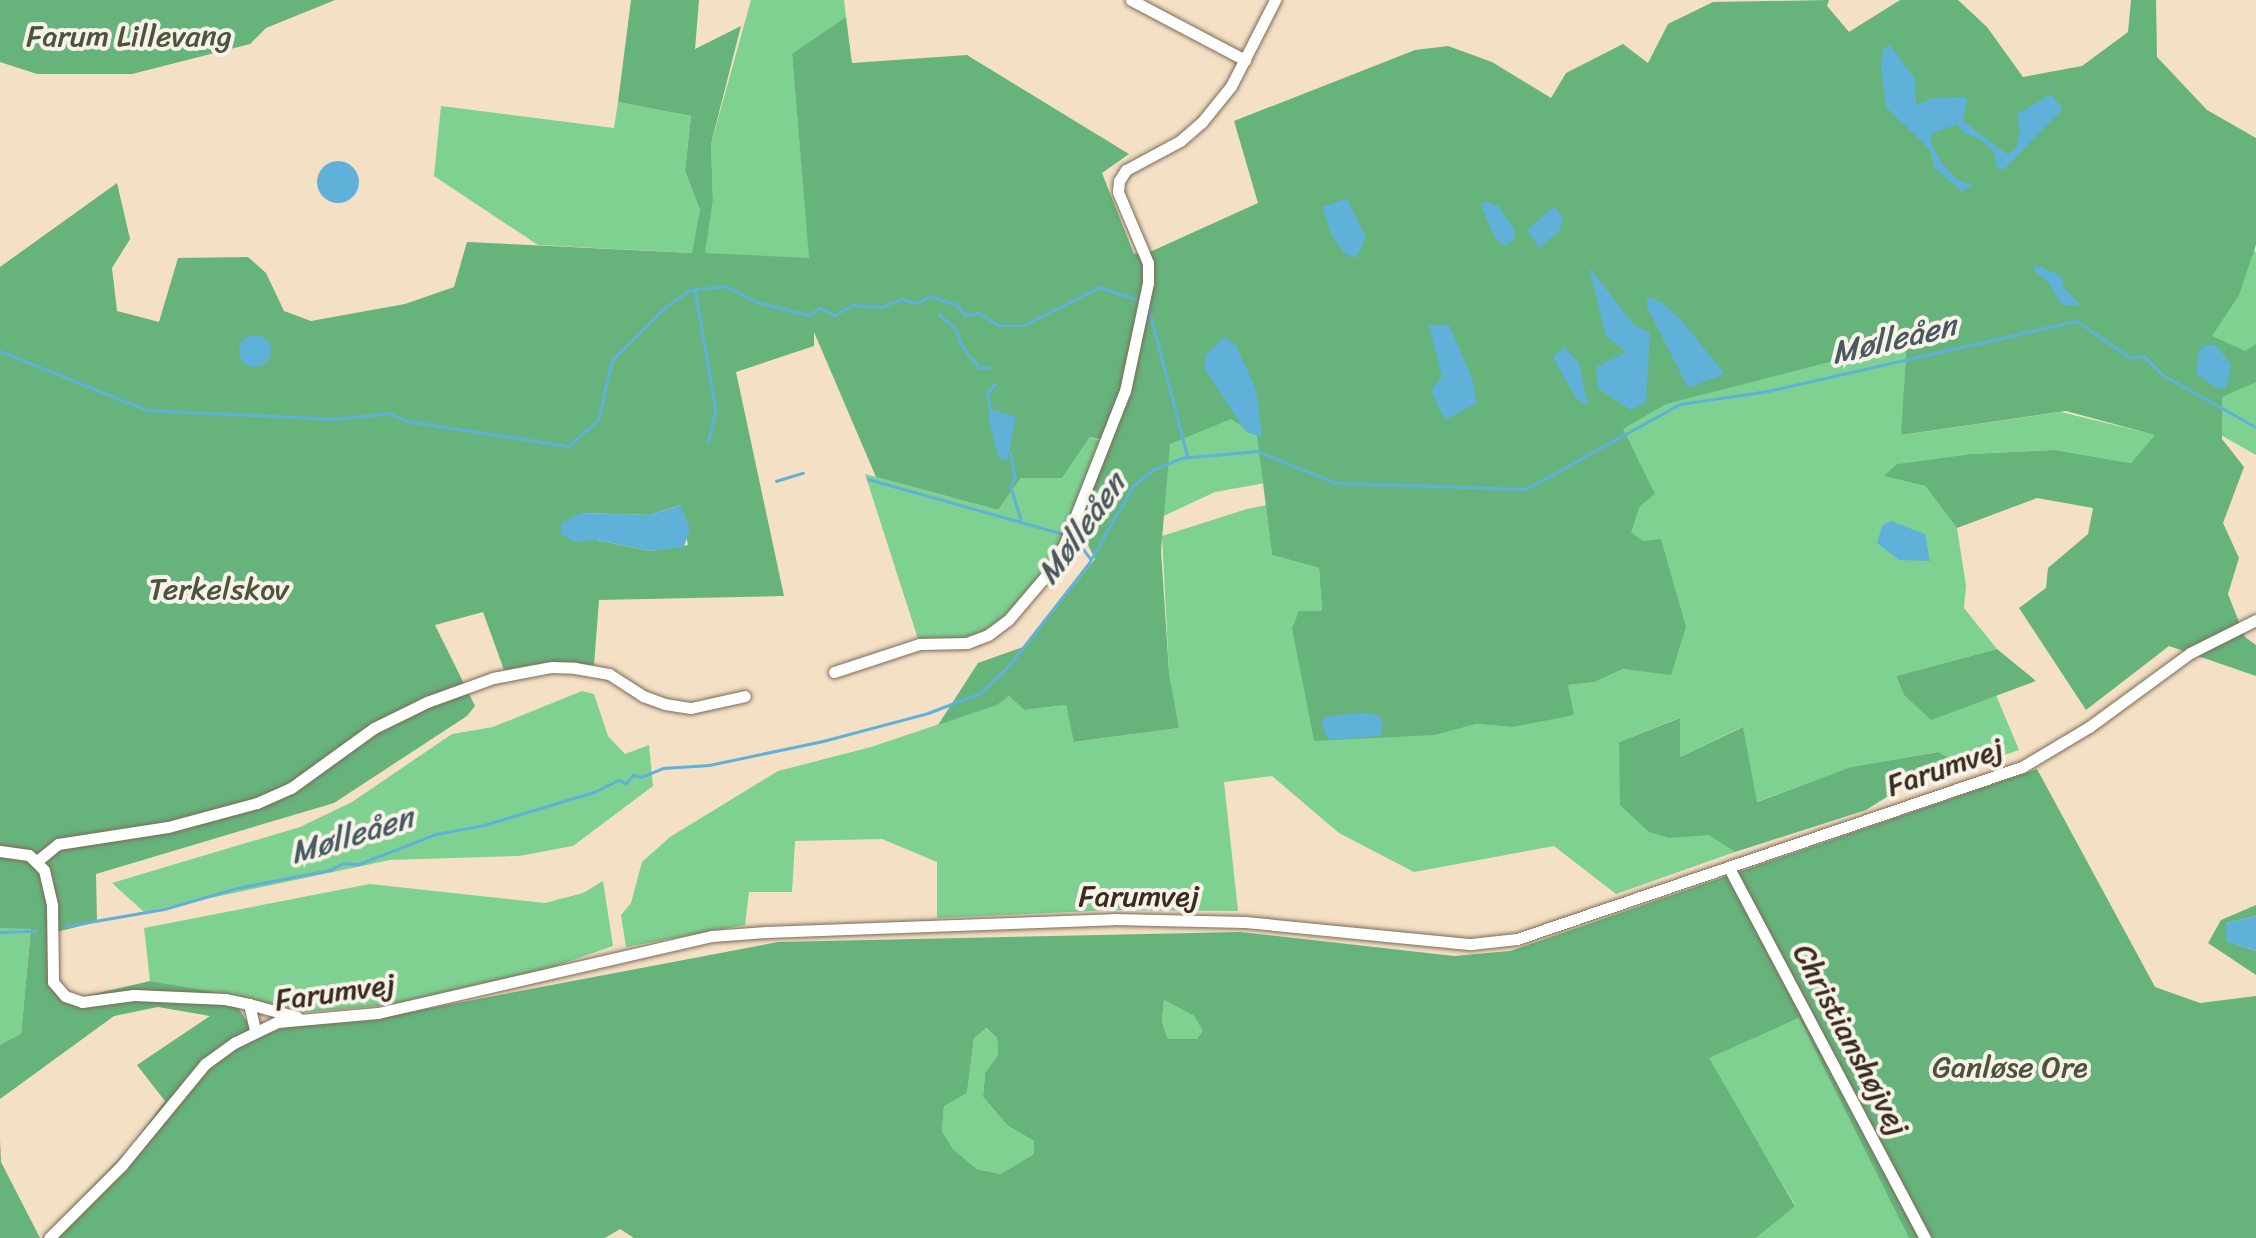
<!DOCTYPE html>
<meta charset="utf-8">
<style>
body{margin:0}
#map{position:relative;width:2256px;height:1238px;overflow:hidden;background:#f3e0c5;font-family:Sriracha,sans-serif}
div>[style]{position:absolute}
.green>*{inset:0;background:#7fd192}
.forest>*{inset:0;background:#67b37c}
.water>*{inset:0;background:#5fb1da}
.round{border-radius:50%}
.stream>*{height:2.5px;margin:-1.25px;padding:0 1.25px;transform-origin:1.25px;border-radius:1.25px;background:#5fb1da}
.roads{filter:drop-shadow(0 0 2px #7b6a58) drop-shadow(0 0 2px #7b6a58)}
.minor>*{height:11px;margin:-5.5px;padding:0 5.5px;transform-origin:5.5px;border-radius:5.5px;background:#fff}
span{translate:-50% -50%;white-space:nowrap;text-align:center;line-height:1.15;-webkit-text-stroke:8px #f7f3e8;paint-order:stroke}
.park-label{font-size:30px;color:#4c543b}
.street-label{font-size:30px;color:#3b2a1e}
.water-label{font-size:32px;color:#485960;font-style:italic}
</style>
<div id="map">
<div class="green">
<i style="clip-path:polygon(751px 0,844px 0,846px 17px,792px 55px,810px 260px,704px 253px,713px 200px,711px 144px)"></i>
<i style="clip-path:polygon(618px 102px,691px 116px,685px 171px,700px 210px,693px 253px,538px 245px,434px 176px,441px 106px,614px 128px)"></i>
<i style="clip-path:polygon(2251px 244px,2256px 253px,2256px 455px,2203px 425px,2141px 406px,1902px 419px,1902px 435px,2061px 412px,2156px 435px,2131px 463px,2055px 450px,1970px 454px,1898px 464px,1885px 476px,1925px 486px,1957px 528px,1966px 586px,1964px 608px,1997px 649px,1896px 676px,1904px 695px,1931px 719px,1996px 695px,2019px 750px,1967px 768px,1937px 752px,1852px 767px,1756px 802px,1742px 727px,1680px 757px,1679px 718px,1619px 742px,1709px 834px,1735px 852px,1616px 894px,1554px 846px,1414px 872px,1339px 833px,1272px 776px,1224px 782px,1238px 911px,1116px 910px,937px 918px,937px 862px,882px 839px,795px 841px,792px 892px,749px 892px,745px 925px,626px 947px,621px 915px,631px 903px,642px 862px,670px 837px,778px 771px,871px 747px,996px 705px,1009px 696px,1024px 710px,1066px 705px,1075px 742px,1179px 728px,1169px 672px,1162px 536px,1247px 509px,1266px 505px,1272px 555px,1319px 568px,1322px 611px,1434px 735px,1477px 724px,1512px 727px,1567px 685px,1595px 682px,1623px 669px,1671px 674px,1643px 542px,1630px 532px,1640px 506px,1271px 482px,1215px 492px,1110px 541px,1131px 446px,1069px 258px)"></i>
<i style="clip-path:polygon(1090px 437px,1101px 441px,1059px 546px,1043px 574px,1001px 622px,971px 638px,918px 639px,865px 474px,998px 510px,1021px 478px,1062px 478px)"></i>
<i style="clip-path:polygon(582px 691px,594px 694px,608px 736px,625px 754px,649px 745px,653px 786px,573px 846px,519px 856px,390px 860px,144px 912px,112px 883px,300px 827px,352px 802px,452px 734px,493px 727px)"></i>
<i style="clip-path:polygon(603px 881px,613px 946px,533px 974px,402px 1004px,306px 1012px,150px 981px,144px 928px,370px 884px,545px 903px,583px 893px)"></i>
<i style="clip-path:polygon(0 928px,31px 928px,21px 1035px,0 1045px)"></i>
<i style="clip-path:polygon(1164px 1000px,1194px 1016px,1204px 1031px,1197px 1039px,1168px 1039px,1162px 1022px)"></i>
<i style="clip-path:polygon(1799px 1018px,1891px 1199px,1909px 1238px,1756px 1238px,1795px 1205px,1708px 1058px)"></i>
<i style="clip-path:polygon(985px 1028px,997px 1038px,998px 1055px,985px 1073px,983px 1097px,1008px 1126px,1034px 1141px,1034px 1154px,1000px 1174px,977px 1169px,953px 1149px,942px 1131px,944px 1105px,967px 1093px,974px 1038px)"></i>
</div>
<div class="forest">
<i style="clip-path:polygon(0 0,335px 0,266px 28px,250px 44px,132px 74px,37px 74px,0 62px)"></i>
<i style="clip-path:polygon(evenodd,631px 0,699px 0,695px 49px,741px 26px,711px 144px,713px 200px,705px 253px,809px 258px,792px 54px,846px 17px,852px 63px,967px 55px,1129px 154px,1102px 173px,1134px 254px,1152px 251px,1258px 203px,1234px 121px,1415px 50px,1448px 46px,1492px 62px,1551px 98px,1566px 73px,1623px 44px,1648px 63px,1668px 24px,1713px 2px,1829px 0,1827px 6px,1849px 32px,1900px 0,1958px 0,1987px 27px,2023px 77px,2082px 66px,2128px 32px,2131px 0,2156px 0,2157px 57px,2207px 110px,2256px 138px,2256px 245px,2239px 295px,2212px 336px,2245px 351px,2256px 344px,2256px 382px,2222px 397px,2222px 439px,2244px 467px,2223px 523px,2239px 558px,2228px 594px,2245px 637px,2256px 645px,2256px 676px,2169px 646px,2086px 710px,2019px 608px,2046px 588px,2048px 568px,2088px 534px,2093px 508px,2037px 498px,1957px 528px,1925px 486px,1884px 476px,1897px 464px,1970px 454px,2055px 450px,2131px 463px,2155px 435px,2066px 411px,1901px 435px,1907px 342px,1666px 404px,1623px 429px,1655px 494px,1640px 506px,1631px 532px,1643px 541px,1661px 539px,1686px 627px,1671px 675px,1623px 669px,1595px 682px,1568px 685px,1574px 715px,1512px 727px,1477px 724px,1435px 735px,1314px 741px,1292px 628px,1299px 611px,1322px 611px,1319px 568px,1272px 555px,1257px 435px,1231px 419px,1170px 444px,1161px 551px,1169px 672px,1179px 728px,1074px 742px,1066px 705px,1024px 710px,1009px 696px,997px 705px,938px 725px,978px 663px,1026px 646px,1095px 559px,1079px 527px,1106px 441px,1090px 437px,1062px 478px,1021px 478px,998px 510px,876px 477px,814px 332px,814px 346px,736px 372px,784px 596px,599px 600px,594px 665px,548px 662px,504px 670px,483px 612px,435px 625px,475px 706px,467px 716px,334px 803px,96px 874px,97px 922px,56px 932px,58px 979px,70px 994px,81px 997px,150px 981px,231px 995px,256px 1037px,292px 1025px,368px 1020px,778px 942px,1240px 932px,1454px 956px,1510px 951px,2037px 769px,2155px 987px,2200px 1003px,2256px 996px,2256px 1238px,1909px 1238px,1799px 1018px,1709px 1058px,1795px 1206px,1756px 1238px,634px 1238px,620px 1229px,605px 1238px,42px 1238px,130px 1148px,165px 1101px,137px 1065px,210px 1016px,158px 1007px,114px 1016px,0 1099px,0 1045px,21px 1034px,31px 929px,0 928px,0 267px,117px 183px,130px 239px,112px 268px,117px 311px,159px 322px,178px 258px,248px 257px,266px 273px,284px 311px,311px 321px,405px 304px,454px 287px,467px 242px,692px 253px,700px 210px,685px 171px,691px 116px,618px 102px,631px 0,680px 505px,688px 545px,650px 551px,597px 540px,581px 513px,649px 515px,680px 505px,631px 0,1164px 1000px,1194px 1016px,1203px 1031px,1197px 1039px,1168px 1039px,1162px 1022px,1164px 1000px,631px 0,986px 1028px,997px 1038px,998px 1055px,985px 1073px,983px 1097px,1008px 1126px,1034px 1141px,1034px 1154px,1000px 1174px,977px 1169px,953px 1149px,942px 1131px,944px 1106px,967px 1093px,974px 1038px,986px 1028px)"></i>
<i style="clip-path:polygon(1997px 649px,2036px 681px,1931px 720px,1904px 695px,1896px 676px)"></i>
<i style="clip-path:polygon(1680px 718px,1680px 757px,1743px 727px,1757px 802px,1851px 767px,1938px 752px,1967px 768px,1928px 771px,1866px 810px,1735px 852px,1709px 835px,1669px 838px,1649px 832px,1620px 805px,1619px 742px)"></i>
<i style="clip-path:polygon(2256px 905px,2256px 916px,2226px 923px,2227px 941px,2256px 951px,2256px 975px,2208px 943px,2221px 920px)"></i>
<i style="clip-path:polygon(0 1139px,1px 1162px,40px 1238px,0 1238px)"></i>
</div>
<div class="water">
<i style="clip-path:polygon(1889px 44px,1915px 79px,1916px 105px,1933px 98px,1967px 97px,1963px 121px,2007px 154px,2016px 149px,2020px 130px,2017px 114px,2051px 94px,2063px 109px,2003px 170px,1996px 167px,1995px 154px,1983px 141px,1963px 132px,1957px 124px,1932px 134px,1931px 143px,1942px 164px,1958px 180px,1972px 185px,1962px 192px,1934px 167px,1930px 150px,1886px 107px,1881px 67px,1883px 51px)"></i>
<i class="round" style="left:317px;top:161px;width:42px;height:42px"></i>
<i style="clip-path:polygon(1347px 199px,1366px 238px,1356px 258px,1344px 253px,1332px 236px,1322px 207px)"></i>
<i style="clip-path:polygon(1488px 202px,1498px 206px,1514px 229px,1515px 239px,1504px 246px,1495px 238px,1480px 204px)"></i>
<i style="clip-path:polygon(1555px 206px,1563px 219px,1559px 231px,1539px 248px,1527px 230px)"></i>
<i style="clip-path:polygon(2036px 265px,2061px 276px,2064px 287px,2081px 306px,2062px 305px,2048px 282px,2034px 271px)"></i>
<i style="clip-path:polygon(1589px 267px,1634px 325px,1650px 333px,1646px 402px,1631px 410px,1598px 389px,1596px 367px,1626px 352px,1606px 336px)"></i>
<i style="clip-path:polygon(1647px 297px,1662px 302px,1682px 321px,1725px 374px,1688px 388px,1647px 307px)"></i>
<i style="clip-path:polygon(1429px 325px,1449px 325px,1471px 375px,1477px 403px,1445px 420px,1431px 391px,1442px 377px)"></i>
<i class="round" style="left:239px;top:335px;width:32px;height:32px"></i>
<i style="clip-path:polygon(1224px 337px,1235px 344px,1256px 389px,1262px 437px,1246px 432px,1204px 368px,1206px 355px)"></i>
<i style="clip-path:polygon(2207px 345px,2216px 345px,2231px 365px,2226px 388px,2218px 389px,2196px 373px,2199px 350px)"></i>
<i style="clip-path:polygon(1564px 347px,1579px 363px,1588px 406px,1575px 397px,1553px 357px)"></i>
<i style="clip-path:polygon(991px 409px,1016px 417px,1007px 460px,999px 459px,988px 417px)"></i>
<i style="clip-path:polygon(680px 505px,690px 528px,684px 547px,650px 551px,597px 540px,574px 542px,561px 534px,561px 523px,581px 513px,649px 515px)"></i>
<i style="clip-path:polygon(1891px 521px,1925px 534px,1930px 561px,1899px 560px,1877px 543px,1882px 526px)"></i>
<i style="clip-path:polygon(1364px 713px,1378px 715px,1383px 723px,1380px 736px,1330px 740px,1324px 731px,1322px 721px,1327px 716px)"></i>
<i style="clip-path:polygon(2256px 916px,2256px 951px,2226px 941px,2226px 923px)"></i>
</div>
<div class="stream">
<i style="left:695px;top:290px;width:122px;rotate:80.1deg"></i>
<i style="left:716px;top:410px;width:32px;rotate:103deg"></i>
<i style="left:1148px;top:305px;width:157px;rotate:75.3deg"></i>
<i style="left:939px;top:314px;width:25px;rotate:43deg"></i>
<i style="left:957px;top:331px;width:16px;rotate:72deg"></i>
<i style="left:962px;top:346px;width:28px;rotate:52deg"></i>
<i style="left:979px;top:368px;width:10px;rotate:-6deg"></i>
<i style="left:0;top:351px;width:158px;rotate:21.9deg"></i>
<i style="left:147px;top:410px;width:188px;rotate:2.7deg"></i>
<i style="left:335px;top:419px;width:54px;rotate:-6.3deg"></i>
<i style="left:389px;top:413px;width:20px;rotate:24deg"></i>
<i style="left:407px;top:421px;width:164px;rotate:8.8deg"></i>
<i style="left:569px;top:446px;width:39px;rotate:-42deg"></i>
<i style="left:598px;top:420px;width:62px;rotate:-76.9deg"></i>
<i style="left:612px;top:360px;width:74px;rotate:-45deg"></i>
<i style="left:664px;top:308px;width:32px;rotate:-35deg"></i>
<i style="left:690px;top:290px;width:36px;rotate:-6deg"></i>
<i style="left:726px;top:286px;width:35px;rotate:27deg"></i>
<i style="left:757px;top:302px;width:53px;rotate:14.3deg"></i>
<i style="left:808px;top:315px;width:14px;rotate:-30deg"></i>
<i style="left:820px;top:308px;width:17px;rotate:25deg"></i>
<i style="left:835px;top:315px;width:21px;rotate:-29deg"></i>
<i style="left:853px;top:305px;width:29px;rotate:4deg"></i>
<i style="left:882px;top:307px;width:22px;rotate:-22deg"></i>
<i style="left:902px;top:299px;width:16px;rotate:15deg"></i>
<i style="left:917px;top:303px;width:15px;rotate:-28deg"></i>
<i style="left:930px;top:296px;width:28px;rotate:18deg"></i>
<i style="left:957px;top:305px;width:13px;rotate:51deg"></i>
<i style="left:965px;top:315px;width:14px;rotate:-8deg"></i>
<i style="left:979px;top:313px;width:26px;rotate:31deg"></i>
<i style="left:1001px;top:326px;width:21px"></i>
<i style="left:1022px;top:326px;width:87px;rotate:-26.6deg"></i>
<i style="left:1100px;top:287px;width:41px;rotate:18.4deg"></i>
<i style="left:991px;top:414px;width:21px;rotate:-101deg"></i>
<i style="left:987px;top:393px;width:12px;rotate:-48deg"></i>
<i style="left:1010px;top:452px;width:25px;rotate:78deg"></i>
<i style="left:1015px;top:476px;width:12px;rotate:110deg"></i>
<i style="left:1011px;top:487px;width:34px;rotate:73deg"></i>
<i style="left:868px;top:479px;width:204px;rotate:15.7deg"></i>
<i style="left:776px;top:481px;width:28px;rotate:-17deg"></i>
<i style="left:1075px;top:538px;width:26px;rotate:53deg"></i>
<i style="left:66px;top:926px;width:99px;rotate:-9.8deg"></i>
<i style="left:164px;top:909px;width:76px;rotate:-16deg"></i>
<i style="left:237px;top:888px;width:95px;rotate:-11deg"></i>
<i style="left:330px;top:870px;width:15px;rotate:-28deg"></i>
<i style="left:343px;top:863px;width:16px;rotate:4deg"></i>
<i style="left:359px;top:864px;width:83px;rotate:-21.3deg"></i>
<i style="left:436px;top:834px;width:49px;rotate:-10.6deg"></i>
<i style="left:484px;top:825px;width:115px;rotate:-16.7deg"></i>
<i style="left:594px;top:792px;width:28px;rotate:-26deg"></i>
<i style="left:619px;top:780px;width:8px;rotate:23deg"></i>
<i style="left:626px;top:783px;width:11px;rotate:-49deg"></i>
<i style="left:633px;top:775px;width:8px;rotate:14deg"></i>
<i style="left:641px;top:777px;width:24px;rotate:-22deg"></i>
<i style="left:663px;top:768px;width:46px;rotate:-3.7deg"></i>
<i style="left:709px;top:765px;width:116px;rotate:-11.9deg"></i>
<i style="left:823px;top:741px;width:109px;rotate:-14.9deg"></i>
<i style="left:928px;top:713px;width:56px;rotate:-21deg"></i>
<i style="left:980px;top:693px;width:37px;rotate:-43deg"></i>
<i style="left:1007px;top:668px;width:133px;rotate:-52deg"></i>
<i style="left:1089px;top:563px;width:89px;rotate:-60.3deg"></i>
<i style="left:1133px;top:486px;width:26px;rotate:-39deg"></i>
<i style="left:1153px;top:470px;width:30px;rotate:-23deg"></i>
<i style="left:1181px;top:458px;width:76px;rotate:-5.3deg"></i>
<i style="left:1257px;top:451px;width:86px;rotate:21.8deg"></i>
<i style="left:1337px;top:483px;width:189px;rotate:1.8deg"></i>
<i style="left:1526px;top:489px;width:176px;rotate:-28.9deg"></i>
<i style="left:1680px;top:404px;width:89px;rotate:-8.4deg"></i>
<i style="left:1768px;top:391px;width:317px;rotate:-12.8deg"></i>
<i style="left:2077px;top:321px;width:65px;rotate:34.4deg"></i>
<i style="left:2131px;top:358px;width:13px;rotate:-9deg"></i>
<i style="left:2144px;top:356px;width:27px;rotate:45deg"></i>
<i style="left:2163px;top:375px;width:107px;rotate:29.2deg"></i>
<i style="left:0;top:932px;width:36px;rotate:-2deg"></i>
</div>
<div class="roads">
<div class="minor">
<i style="left:1131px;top:0;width:129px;rotate:27.8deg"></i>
<i style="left:834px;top:672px;width:89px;rotate:-18.2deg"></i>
<i style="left:919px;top:644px;width:48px;rotate:-1.2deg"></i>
<i style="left:967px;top:643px;width:22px;rotate:-21deg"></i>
<i style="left:988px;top:635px;width:26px;rotate:-37deg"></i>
<i style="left:1009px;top:619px;width:62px;rotate:-49.6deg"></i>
<i style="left:1049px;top:572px;width:33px;rotate:-61deg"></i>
<i style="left:1065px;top:543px;width:163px;rotate:-68.5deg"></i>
<i style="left:1125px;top:391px;width:110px;rotate:-78deg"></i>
<i style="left:1148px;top:283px;width:20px;rotate:-90deg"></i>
<i style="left:1148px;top:263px;width:77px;rotate:-112.9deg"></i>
<i style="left:1118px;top:192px;width:11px;rotate:-85deg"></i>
<i style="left:1119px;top:181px;width:13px;rotate:-58deg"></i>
<i style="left:1126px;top:170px;width:61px;rotate:-28.2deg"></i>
<i style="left:1180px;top:141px;width:29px;rotate:-41deg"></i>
<i style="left:1202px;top:122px;width:46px;rotate:-51.1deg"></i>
<i style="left:1231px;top:86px;width:97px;rotate:-62.9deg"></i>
<i style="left:0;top:851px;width:29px;rotate:8deg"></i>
<i style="left:29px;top:855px;width:21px;rotate:45deg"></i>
<i style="left:44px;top:870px;width:37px;rotate:77deg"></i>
<i style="left:52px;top:906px;width:76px;rotate:89.2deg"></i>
<i style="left:53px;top:982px;width:18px;rotate:49deg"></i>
<i style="left:65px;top:996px;width:18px;rotate:19deg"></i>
<i style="left:82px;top:1002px;width:52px;rotate:-7.7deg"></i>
<i style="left:134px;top:995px;width:91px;rotate:2.5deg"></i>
<i style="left:225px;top:999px;width:25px;rotate:12deg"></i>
<i style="left:249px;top:1004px;width:28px;rotate:77deg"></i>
<i style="left:37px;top:861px;width:27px;rotate:-39deg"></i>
<i style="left:58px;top:844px;width:111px;rotate:-8.8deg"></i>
<i style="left:168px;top:827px;width:92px;rotate:-15.1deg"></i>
<i style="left:257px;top:803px;width:37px;rotate:-24deg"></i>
<i style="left:291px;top:788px;width:102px;rotate:-35.9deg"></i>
<i style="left:374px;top:728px;width:59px;rotate:-26.1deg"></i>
<i style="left:427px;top:702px;width:70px;rotate:-20deg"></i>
<i style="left:493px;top:678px;width:60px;rotate:-10.6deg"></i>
<i style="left:552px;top:667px;width:23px;rotate:2deg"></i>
<i style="left:575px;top:668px;width:35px;rotate:10deg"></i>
<i style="left:609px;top:674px;width:40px;rotate:32.9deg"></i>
<i style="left:643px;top:696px;width:23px;rotate:20deg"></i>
<i style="left:665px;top:704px;width:26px;rotate:9deg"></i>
<i style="left:691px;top:708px;width:55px;rotate:-12.5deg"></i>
<i style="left:1729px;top:868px;width:419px;rotate:62.1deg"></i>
<i style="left:249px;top:1004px;width:50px;rotate:15.2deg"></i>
<i style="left:49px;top:1238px;width:103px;rotate:-45deg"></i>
<i style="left:122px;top:1165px;width:131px;rotate:-50.6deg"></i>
<i style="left:205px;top:1064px;width:36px;rotate:-36deg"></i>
<i style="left:234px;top:1043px;width:48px;rotate:-26deg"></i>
<i style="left:277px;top:1022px;width:101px;rotate:-5.1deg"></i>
<i style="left:378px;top:1013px;width:343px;rotate:-13deg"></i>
<i style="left:712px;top:936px;width:54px;rotate:-4.2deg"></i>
<i style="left:766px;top:932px;width:347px;rotate:-2.1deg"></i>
<i style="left:1113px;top:919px;width:132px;rotate:1.3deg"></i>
<i style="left:1245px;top:922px;width:227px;rotate:5.6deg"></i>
<i style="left:1471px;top:944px;width:46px;rotate:-6.2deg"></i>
<i style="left:1517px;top:939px;width:533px;rotate:-18.81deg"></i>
<i style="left:2022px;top:767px;width:78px;rotate:-30.8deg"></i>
<i style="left:2089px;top:727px;width:125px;rotate:-36.2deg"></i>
<i style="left:2190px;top:653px;width:74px;rotate:-26.6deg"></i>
</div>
</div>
<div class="park-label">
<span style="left:129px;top:36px">Farum Lillevang</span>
<span style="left:219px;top:589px">Terkelskov</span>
<span style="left:2010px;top:1067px">Ganløse Ore</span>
</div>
<div class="street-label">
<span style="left:1945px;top:767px;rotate:-19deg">Farumvej</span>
<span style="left:1139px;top:896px">Farumvej</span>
<span style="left:335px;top:992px;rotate:-8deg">Farumvej</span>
<span style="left:1851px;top:1040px;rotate:62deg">Christianshøjvej</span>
</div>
<div class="water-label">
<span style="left:1894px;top:340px;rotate:-13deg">Mølleåen</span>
<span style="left:1082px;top:529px;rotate:-54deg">Mølleåen</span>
<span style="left:352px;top:836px;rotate:-17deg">Mølleåen</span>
</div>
</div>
